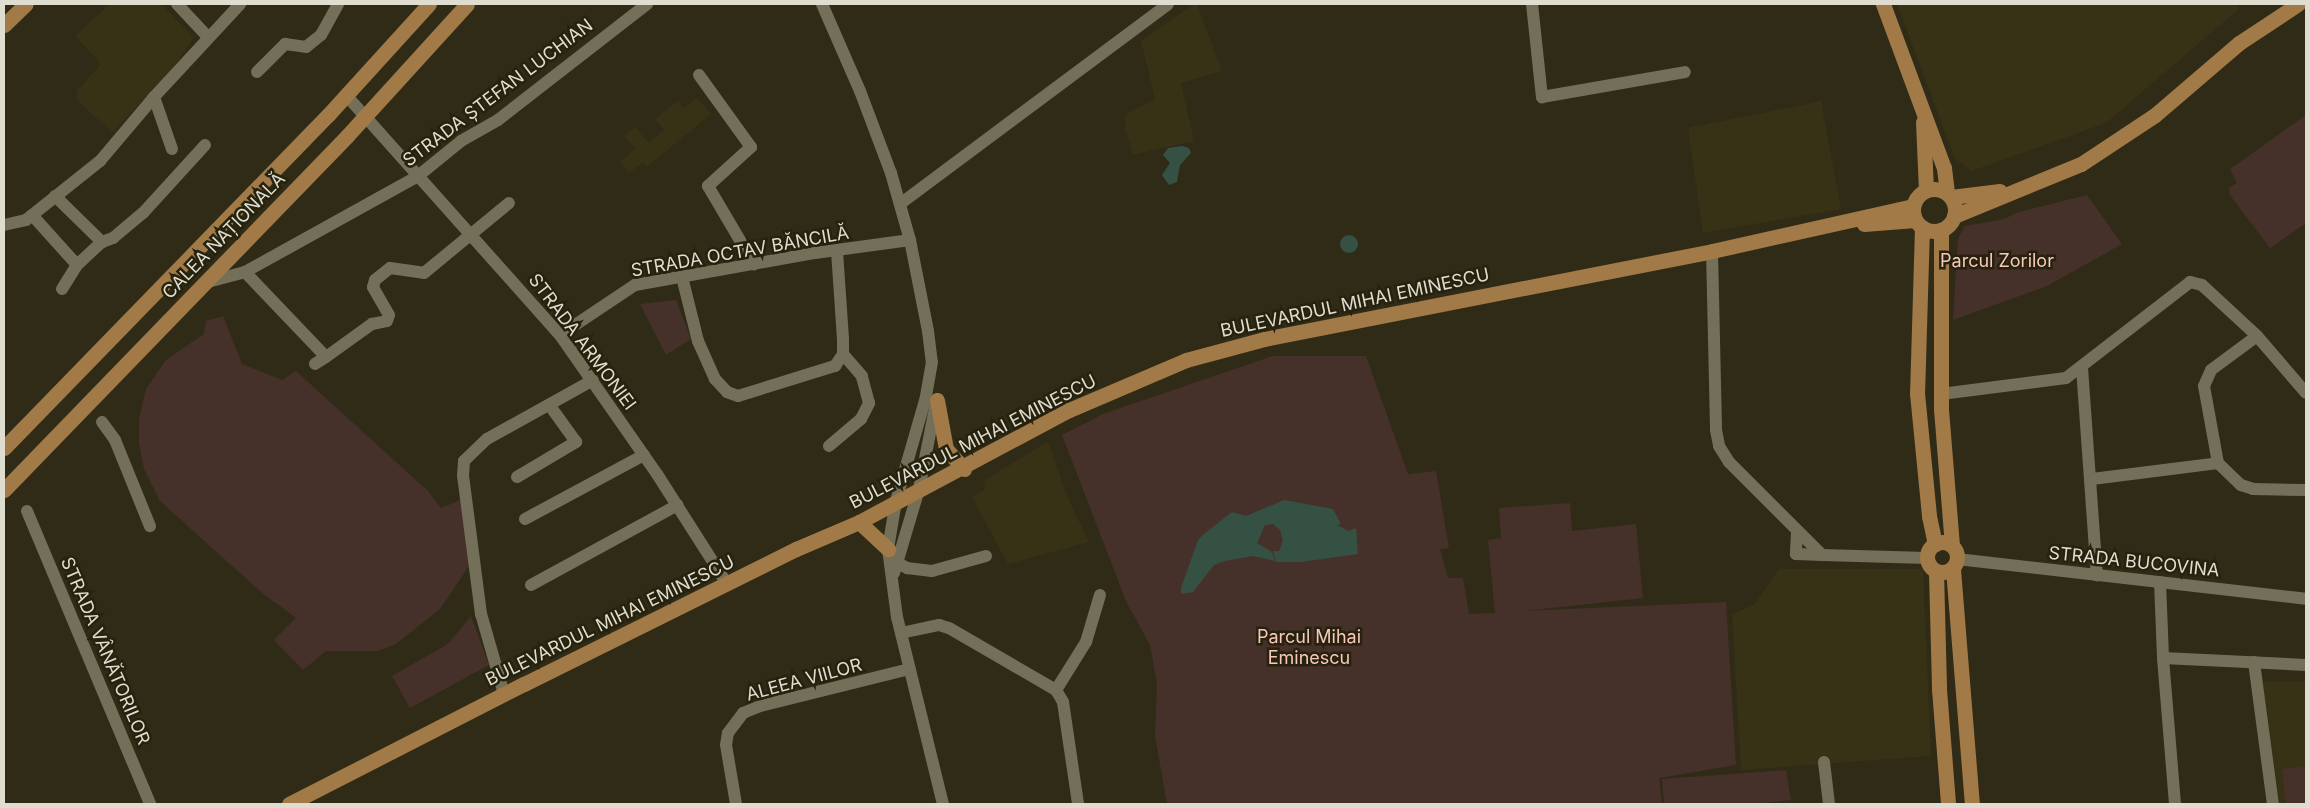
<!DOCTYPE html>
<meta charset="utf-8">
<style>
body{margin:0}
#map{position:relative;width:2310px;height:808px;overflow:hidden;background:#302b17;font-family:Inter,sans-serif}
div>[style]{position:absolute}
.built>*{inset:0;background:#373115}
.green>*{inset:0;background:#46302a}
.water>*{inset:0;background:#355143}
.round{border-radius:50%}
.minor>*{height:12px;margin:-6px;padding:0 6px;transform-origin:6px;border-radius:6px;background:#736f58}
.major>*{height:15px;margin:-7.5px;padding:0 7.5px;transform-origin:7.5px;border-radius:7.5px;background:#a17a48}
.major>.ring{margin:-7.5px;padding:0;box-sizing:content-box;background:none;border:15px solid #a17a48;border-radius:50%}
span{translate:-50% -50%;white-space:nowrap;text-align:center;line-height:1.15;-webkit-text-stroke:5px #26220d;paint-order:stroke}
.street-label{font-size:18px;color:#dfddd0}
.park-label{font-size:18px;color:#f8c8bc}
.frame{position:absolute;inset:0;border:5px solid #dfddd0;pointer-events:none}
</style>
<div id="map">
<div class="built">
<i style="clip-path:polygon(110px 4px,161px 4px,194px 37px,170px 73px,112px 132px,78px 101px,77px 91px,101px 64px,75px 36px)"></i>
<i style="clip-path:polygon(1194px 4px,1197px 4px,1222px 71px,1181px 83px,1194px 141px,1133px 155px,1125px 128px,1126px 114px,1155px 99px,1141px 41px)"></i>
<i style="clip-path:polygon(1897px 4px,2236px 4px,2239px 9px,2106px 123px,1972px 171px,1955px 159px)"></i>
<i style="clip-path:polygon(697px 98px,711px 114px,647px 167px,643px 163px,629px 173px,620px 162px,635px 149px,624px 136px,635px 127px,649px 143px,664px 130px,655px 119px,678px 101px,684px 108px)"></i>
<i style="clip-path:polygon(1821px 101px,1841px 209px,1703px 233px,1688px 128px)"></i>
<i style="clip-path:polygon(1048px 441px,1066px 494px,1089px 542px,1008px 564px,972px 497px,985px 490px,984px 481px)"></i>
<i style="clip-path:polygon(1779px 569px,1923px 569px,1931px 756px,1741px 770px,1732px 614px,1754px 605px)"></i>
<i style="clip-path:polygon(2263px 682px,2306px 682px,2306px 804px,2280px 804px)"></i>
</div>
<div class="green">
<i style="clip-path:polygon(2306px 115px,2306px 223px,2270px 248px,2229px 194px,2229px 188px,2237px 183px,2230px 169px)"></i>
<i style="clip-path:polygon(2087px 195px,2122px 244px,2047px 286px,1953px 320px,1958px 239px,1965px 226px,2004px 219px,2019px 212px)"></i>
<i style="clip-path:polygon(676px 300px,691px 339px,666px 355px,640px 304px)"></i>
<i style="clip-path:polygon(223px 316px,242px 364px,282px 380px,296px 371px,428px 491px,441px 508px,470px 496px,471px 563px,440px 609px,396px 644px,378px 651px,326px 651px,303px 670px,274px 640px,296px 618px,261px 592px,160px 501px,144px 469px,139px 443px,139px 419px,146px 389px,166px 360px,204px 334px,206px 321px)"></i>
<i style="clip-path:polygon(1273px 356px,1366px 356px,1408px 474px,1436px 471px,1449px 548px,1440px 549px,1448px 578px,1463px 578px,1469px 614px,1495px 613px,1488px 540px,1501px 538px,1499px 508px,1570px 503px,1572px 531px,1636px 524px,1643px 598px,1524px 611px,1726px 602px,1736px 765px,1659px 778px,1662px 804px,1167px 804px,1155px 736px,1157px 684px,1150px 645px,1126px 601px,1062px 435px,1103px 414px)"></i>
<i style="clip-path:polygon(471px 616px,489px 665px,410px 708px,392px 676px,448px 644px)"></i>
<i style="clip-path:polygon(2306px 766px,2306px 804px,2286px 804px,2282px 769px)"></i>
<i style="clip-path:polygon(1786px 770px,1791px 800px,1755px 804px,1664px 804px,1662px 779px)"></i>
</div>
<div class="water">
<i style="clip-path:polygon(1182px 146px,1189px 148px,1191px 153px,1180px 165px,1177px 182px,1169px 185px,1162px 175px,1170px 163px,1163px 155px,1168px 148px)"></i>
<i class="round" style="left:1340px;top:235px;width:18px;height:18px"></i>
<i style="clip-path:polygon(1284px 500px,1333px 509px,1341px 524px,1337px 525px,1348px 531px,1356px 528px,1358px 554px,1301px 562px,1276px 562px,1273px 551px,1279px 551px,1283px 541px,1280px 530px,1273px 524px,1265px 525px,1257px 543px,1272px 552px,1275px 561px,1253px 556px,1225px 561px,1214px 565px,1193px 592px,1181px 594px,1181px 588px,1198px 540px,1204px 534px,1232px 512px,1246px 516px)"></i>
</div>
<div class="minor">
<i style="left:177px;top:4px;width:45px;rotate:46.8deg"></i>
<i style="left:822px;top:4px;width:95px;rotate:66.4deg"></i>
<i style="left:860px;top:91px;width:88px;rotate:69.3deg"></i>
<i style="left:891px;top:173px;width:70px;rotate:74.2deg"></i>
<i style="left:910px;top:240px;width:93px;rotate:78.8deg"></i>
<i style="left:928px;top:331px;width:31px;rotate:83deg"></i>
<i style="left:932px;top:362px;width:36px;rotate:100deg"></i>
<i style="left:926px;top:397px;width:108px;rotate:106.1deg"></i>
<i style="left:896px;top:501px;width:49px;rotate:99.5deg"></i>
<i style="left:888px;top:549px;width:69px;rotate:82.5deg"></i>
<i style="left:897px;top:617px;width:193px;rotate:76.2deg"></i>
<i style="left:1532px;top:4px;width:94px;rotate:83.9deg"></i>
<i style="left:1542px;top:97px;width:145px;rotate:-9.9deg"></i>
<i style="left:257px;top:72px;width:40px;rotate:-45deg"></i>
<i style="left:285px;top:44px;width:21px;rotate:8deg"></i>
<i style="left:306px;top:47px;width:19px;rotate:-39deg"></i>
<i style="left:321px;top:35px;width:35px;rotate:-61deg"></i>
<i style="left:699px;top:75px;width:89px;rotate:54.2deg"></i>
<i style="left:751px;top:147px;width:58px;rotate:137.8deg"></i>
<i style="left:708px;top:186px;width:91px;rotate:59.5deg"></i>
<i style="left:346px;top:95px;width:322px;rotate:48.3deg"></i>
<i style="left:560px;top:335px;width:169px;rotate:55.1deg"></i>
<i style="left:657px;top:474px;width:130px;rotate:57.5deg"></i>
<i style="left:154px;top:97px;width:55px;rotate:70.9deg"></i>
<i style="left:55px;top:196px;width:66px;rotate:44.4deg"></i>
<i style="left:102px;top:242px;width:12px;rotate:-20deg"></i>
<i style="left:113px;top:238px;width:39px;rotate:-40deg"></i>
<i style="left:143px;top:213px;width:92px;rotate:-47.6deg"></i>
<i style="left:900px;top:204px;width:334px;rotate:-36.7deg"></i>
<i style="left:32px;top:215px;width:67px;rotate:48deg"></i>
<i style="left:4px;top:225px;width:23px;rotate:-13deg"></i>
<i style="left:26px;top:220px;width:95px;rotate:-38.6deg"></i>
<i style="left:100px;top:161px;width:84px;rotate:-49.8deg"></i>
<i style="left:154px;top:97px;width:127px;rotate:-47.2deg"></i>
<i style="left:1712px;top:251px;width:179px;rotate:88.7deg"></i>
<i style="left:1716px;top:430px;width:16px;rotate:79deg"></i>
<i style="left:1719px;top:446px;width:19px;rotate:58deg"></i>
<i style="left:1729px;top:462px;width:132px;rotate:45deg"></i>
<i style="left:1822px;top:555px;width:105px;rotate:1.6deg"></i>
<i style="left:245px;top:272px;width:117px;rotate:46.4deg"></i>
<i style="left:326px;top:357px;width:13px;rotate:148deg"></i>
<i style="left:682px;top:277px;width:66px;rotate:76deg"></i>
<i style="left:698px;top:341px;width:42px;rotate:65.9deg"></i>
<i style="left:715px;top:379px;width:18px;rotate:47deg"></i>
<i style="left:727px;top:392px;width:12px;rotate:20deg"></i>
<i style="left:738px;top:396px;width:102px;rotate:-17.2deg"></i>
<i style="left:835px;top:366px;width:14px;rotate:-56deg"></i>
<i style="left:843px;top:354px;width:15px;rotate:-90deg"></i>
<i style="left:843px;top:339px;width:88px;rotate:-93.9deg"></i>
<i style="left:204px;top:283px;width:42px;rotate:-15deg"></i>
<i style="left:245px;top:272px;width:198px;rotate:-29deg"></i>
<i style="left:418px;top:176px;width:55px;rotate:-39.1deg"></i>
<i style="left:461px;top:141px;width:43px;rotate:-29.6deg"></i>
<i style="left:498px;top:120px;width:189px;rotate:-37.9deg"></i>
<i style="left:62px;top:289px;width:28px;rotate:-58deg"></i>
<i style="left:77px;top:265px;width:34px;rotate:-43deg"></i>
<i style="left:560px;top:335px;width:90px;rotate:-33.7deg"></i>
<i style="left:635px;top:285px;width:183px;rotate:-10.1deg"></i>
<i style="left:815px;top:253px;width:96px;rotate:-7.8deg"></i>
<i style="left:326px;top:357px;width:57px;rotate:-35.7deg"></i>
<i style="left:372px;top:324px;width:15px;rotate:-11deg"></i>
<i style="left:387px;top:321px;width:6px;rotate:-72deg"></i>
<i style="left:389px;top:315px;width:32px;rotate:-120deg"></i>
<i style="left:373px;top:287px;width:7px;rotate:-74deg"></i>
<i style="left:375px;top:280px;width:19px;rotate:-39deg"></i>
<i style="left:390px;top:268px;width:34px;rotate:8deg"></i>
<i style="left:424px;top:273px;width:110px;rotate:-39.5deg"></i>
<i style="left:2082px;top:368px;width:208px;rotate:85.9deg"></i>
<i style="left:1941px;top:394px;width:126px;rotate:-7.3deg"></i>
<i style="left:2066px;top:378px;width:157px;rotate:-37.7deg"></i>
<i style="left:2190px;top:282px;width:12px;rotate:14deg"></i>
<i style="left:2202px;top:285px;width:75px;rotate:42.8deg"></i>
<i style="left:2257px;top:336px;width:75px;rotate:49.3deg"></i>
<i style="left:102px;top:422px;width:22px;rotate:54deg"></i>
<i style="left:115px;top:440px;width:93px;rotate:67.9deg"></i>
<i style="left:829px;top:446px;width:42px;rotate:-40.2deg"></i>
<i style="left:861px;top:419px;width:18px;rotate:-63deg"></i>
<i style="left:869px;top:403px;width:28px;rotate:-105deg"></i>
<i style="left:862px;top:376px;width:29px;rotate:-131deg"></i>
<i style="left:2218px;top:463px;width:78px;rotate:-100.3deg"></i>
<i style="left:2204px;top:386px;width:17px;rotate:-66deg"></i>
<i style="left:2211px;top:370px;width:57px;rotate:-36.5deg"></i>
<i style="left:517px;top:477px;width:69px;rotate:-30.7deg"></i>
<i style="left:576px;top:442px;width:44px;rotate:-125.8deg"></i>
<i style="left:2092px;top:479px;width:127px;rotate:-7.2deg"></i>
<i style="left:2218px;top:463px;width:32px;rotate:44deg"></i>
<i style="left:2241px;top:485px;width:13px;rotate:18deg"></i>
<i style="left:2253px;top:489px;width:53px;rotate:1.1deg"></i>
<i style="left:27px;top:511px;width:318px;rotate:67.2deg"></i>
<i style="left:525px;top:519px;width:135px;rotate:-28.3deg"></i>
<i style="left:1797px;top:532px;width:22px;rotate:93deg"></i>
<i style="left:1796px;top:554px;width:26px;rotate:2deg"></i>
<i style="left:1957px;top:559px;width:351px;rotate:6.5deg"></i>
<i style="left:896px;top:562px;width:13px;rotate:29deg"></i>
<i style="left:907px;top:568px;width:25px;rotate:7deg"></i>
<i style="left:932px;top:571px;width:56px;rotate:-15.5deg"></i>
<i style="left:894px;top:573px;width:88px;rotate:-73.4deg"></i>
<i style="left:919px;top:489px;width:88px;rotate:-78.8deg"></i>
<i style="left:2160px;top:582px;width:76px;rotate:87.7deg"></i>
<i style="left:2163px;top:658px;width:143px;rotate:2.8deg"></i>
<i style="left:531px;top:585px;width:167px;rotate:-28.6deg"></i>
<i style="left:901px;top:633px;width:39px;rotate:-12deg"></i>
<i style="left:939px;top:625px;width:10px;rotate:17deg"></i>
<i style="left:949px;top:628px;width:124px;rotate:30.1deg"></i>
<i style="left:1056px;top:690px;width:14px;rotate:60deg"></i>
<i style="left:1063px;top:702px;width:103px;rotate:81.6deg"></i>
<i style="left:2163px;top:658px;width:146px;rotate:85.3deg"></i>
<i style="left:2254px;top:662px;width:143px;rotate:82.4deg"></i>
<i style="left:1056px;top:690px;width:57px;rotate:-58deg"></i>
<i style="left:1086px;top:642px;width:49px;rotate:-73.4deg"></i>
<i style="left:504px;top:694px;width:83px;rotate:-106deg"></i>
<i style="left:481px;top:614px;width:139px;rotate:-97.4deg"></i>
<i style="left:463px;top:476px;width:15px;rotate:-86deg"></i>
<i style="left:464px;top:461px;width:32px;rotate:-44deg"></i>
<i style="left:487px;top:439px;width:121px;rotate:-29.1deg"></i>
<i style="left:1824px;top:762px;width:42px;rotate:83.2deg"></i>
<i style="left:736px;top:804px;width:60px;rotate:-99.6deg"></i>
<i style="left:726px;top:745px;width:12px;rotate:-81deg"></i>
<i style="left:728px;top:733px;width:25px;rotate:-53deg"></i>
<i style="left:743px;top:713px;width:18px;rotate:-22deg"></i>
<i style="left:760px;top:706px;width:154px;rotate:-13.9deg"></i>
</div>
<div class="major">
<i style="left:1883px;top:4px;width:175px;rotate:69.6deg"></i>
<i style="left:1944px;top:168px;width:25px;rotate:83deg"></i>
<i style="left:4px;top:25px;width:30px;rotate:-44deg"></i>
<i style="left:1923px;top:122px;width:68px;rotate:87.5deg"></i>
<i class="ring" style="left:1913px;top:189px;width:27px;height:27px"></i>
<i style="left:1951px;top:197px;width:49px;rotate:-7deg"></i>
<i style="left:1954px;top:216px;width:137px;rotate:-22.3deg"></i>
<i style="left:2081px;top:164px;width:89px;rotate:-33.5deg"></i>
<i style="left:2155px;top:115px;width:111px;rotate:-40.6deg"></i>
<i style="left:2239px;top:43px;width:71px;rotate:-33.5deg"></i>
<i style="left:1864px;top:224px;width:51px;rotate:-4.5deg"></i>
<i style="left:1922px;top:227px;width:166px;rotate:91.7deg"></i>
<i style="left:1917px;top:393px;width:124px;rotate:84.4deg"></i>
<i style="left:1929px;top:516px;width:29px;rotate:78deg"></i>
<i style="left:1941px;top:230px;width:179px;rotate:90deg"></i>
<i style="left:1941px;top:409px;width:136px;rotate:85.4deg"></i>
<i style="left:937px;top:400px;width:50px;rotate:79.6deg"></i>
<i style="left:946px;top:449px;width:27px;rotate:48deg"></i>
<i style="left:4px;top:448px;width:465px;rotate:-45.8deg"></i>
<i style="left:328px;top:115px;width:150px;rotate:-47.7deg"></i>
<i style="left:4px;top:490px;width:493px;rotate:-45.9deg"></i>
<i style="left:347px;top:136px;width:178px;rotate:-47.7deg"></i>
<i style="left:859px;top:522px;width:40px;rotate:43deg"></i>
<i class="ring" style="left:1927px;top:542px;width:15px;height:15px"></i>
<i style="left:1953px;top:569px;width:236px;rotate:85.4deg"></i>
<i style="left:1936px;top:572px;width:117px;rotate:88.5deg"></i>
<i style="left:1939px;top:689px;width:115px;rotate:85.5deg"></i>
<i style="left:289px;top:804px;width:264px;rotate:-27.1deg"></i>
<i style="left:524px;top:684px;width:304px;rotate:-26.4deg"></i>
<i style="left:796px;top:549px;width:69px;rotate:-23.2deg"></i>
<i style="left:859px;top:522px;width:238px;rotate:-28.1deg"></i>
<i style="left:1069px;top:410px;width:127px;rotate:-23.1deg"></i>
<i style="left:1186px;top:360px;width:81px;rotate:-15.1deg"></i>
<i style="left:1264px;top:339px;width:457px;rotate:-11.1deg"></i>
<i style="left:1712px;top:251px;width:206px;rotate:-12.6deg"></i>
</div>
<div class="street-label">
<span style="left:498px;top:93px;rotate:-37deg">STRADA ȘTEFAN LUCHIAN</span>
<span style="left:224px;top:236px;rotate:-46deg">CALEA NAȚIONALĂ</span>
<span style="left:740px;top:252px;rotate:-10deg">STRADA OCTAV BĂNCILĂ</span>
<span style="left:1355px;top:303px;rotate:-12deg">BULEVARDUL MIHAI EMINESCU</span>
<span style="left:582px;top:342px;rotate:53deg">STRADA ARMONIEI</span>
<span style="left:973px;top:442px;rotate:-27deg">BULEVARDUL MIHAI EMINESCU</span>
<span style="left:2134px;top:562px;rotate:6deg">STRADA BUCOVINA</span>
<span style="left:610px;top:621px;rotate:-26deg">BULEVARDUL MIHAI EMINESCU</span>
<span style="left:105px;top:651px;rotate:67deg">STRADA VÂNĂTORILOR</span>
<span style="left:804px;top:680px;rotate:-15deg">ALEEA VIILOR</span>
</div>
<div class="park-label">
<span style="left:1997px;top:261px">Parcul Zorilor</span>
<span style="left:1309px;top:648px">Parcul Mihai<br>Eminescu</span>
</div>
<div class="frame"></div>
</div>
